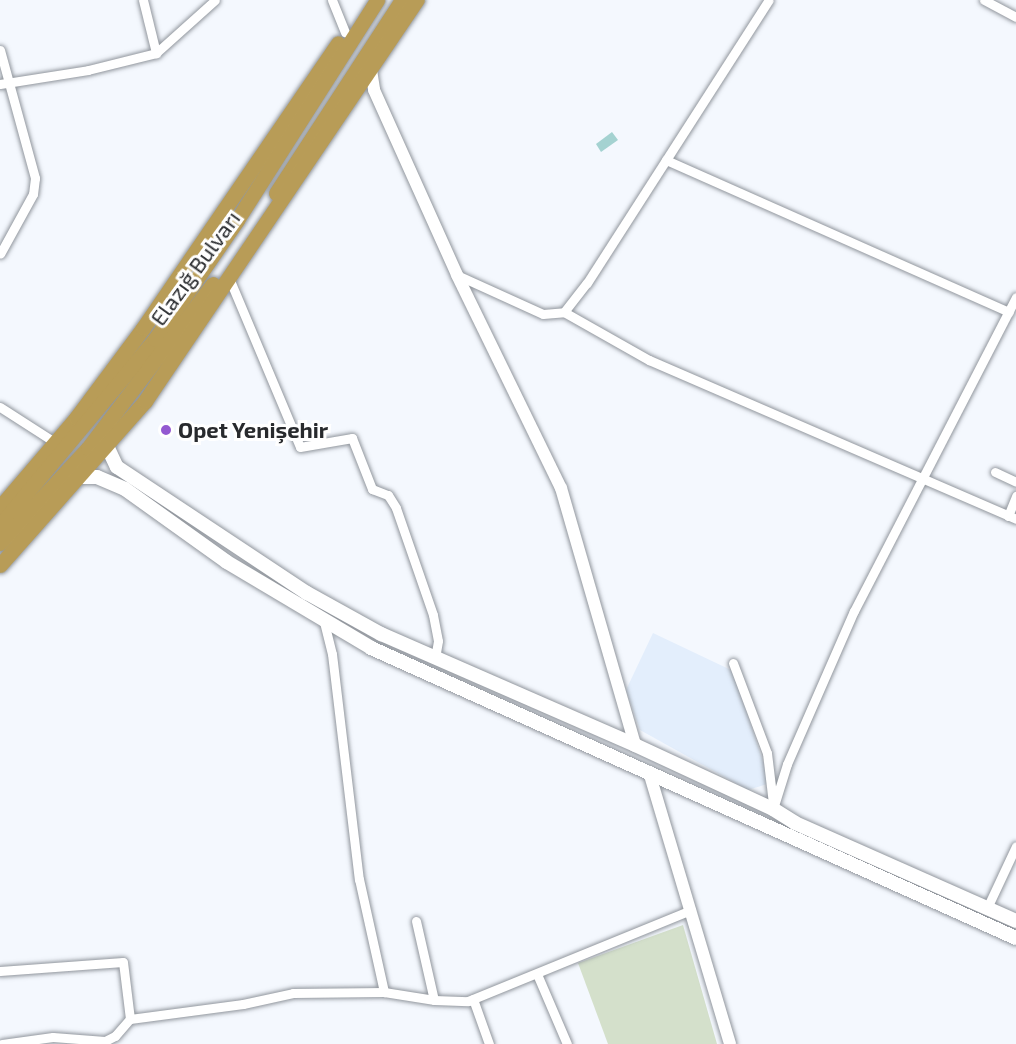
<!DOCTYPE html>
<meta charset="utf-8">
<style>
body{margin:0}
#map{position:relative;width:1016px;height:1044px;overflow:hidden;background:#f4f8fe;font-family:"Exo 2",sans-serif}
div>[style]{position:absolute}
.built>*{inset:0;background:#e3eefc}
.green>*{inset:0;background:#d4e0cb}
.water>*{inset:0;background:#a4d2d1}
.roads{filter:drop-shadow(0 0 2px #91969d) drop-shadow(0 0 2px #91969d)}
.minor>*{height:9px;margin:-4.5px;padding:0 4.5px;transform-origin:4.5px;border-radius:4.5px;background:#fff}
.tertiary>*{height:12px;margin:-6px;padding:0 6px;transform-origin:6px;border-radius:6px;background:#fff}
.secondary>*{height:14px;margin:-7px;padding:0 7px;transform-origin:7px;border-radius:7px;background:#fff}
.trunk>*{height:15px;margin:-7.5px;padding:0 7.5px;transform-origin:7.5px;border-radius:7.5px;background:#b89c57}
.dots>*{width:16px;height:16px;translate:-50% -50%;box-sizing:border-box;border:3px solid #fff;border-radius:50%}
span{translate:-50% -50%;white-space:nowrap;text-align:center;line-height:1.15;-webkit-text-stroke:6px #fff;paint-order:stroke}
.street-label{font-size:22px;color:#282a2d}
.poi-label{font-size:22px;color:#282a2d;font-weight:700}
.left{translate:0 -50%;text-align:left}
</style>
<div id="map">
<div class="built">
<i style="clip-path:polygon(653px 633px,733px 671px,770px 783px,748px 790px,640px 730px,626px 690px)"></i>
</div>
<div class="green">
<i style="clip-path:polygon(683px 925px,717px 1044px,608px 1044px,578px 963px)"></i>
</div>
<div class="water">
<i style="clip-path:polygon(612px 132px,618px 140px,601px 152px,596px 144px)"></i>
</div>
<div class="roads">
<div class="minor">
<i style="left:143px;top:0;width:55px;rotate:76.2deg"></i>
<i style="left:332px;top:0;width:35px;rotate:68deg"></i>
<i style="left:984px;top:0;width:36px;rotate:28deg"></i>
<i style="left:0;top:50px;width:133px;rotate:74.7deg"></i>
<i style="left:35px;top:178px;width:16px;rotate:97deg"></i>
<i style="left:33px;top:194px;width:68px;rotate:118.8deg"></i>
<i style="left:0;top:84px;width:89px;rotate:-9deg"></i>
<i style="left:88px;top:70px;width:70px;rotate:-14deg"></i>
<i style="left:156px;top:53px;width:79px;rotate:-41.9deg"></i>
<i style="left:666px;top:160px;width:375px;rotate:23.9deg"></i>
<i style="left:457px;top:275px;width:94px;rotate:24.4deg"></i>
<i style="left:543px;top:314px;width:21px;rotate:-5deg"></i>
<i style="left:564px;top:312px;width:37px;rotate:-52deg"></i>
<i style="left:587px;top:283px;width:336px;rotate:-57.3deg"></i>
<i style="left:229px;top:278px;width:183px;rotate:67.2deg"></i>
<i style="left:300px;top:447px;width:53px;rotate:-9.8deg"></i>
<i style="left:352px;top:438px;width:55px;rotate:68.6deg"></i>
<i style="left:372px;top:489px;width:17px;rotate:21deg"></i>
<i style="left:388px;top:495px;width:15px;rotate:58deg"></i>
<i style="left:396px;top:508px;width:113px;rotate:70.9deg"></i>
<i style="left:433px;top:615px;width:26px;rotate:79deg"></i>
<i style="left:438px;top:641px;width:17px;rotate:100deg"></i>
<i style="left:564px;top:312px;width:98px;rotate:29.5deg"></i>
<i style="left:649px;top:360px;width:400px;rotate:23.4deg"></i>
<i style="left:0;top:407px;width:67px;rotate:32.7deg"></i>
<i style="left:995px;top:472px;width:23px;rotate:25deg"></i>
<i style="left:1008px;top:516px;width:22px;rotate:-68deg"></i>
<i style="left:324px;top:622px;width:33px;rotate:76deg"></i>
<i style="left:332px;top:654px;width:227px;rotate:83.2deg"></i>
<i style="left:359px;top:879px;width:116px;rotate:77.5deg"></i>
<i style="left:733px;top:663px;width:96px;rotate:69.3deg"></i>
<i style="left:767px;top:753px;width:50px;rotate:83.2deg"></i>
<i style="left:773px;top:809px;width:47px;rotate:-72.7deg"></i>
<i style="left:787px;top:764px;width:167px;rotate:-66.4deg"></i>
<i style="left:854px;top:611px;width:353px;rotate:-62.7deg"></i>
<i style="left:987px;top:908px;width:68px;rotate:-64.9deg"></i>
<i style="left:416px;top:921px;width:81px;rotate:77.2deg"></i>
<i style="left:0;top:971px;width:123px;rotate:-4.2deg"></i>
<i style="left:123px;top:962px;width:57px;rotate:83deg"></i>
<i style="left:537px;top:974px;width:76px;rotate:66.8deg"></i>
<i style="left:473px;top:999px;width:48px;rotate:70.4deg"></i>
<i style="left:2px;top:1044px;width:51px;rotate:-7.8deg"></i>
<i style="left:53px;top:1037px;width:52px;rotate:4.4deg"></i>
<i style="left:105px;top:1041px;width:11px;rotate:-27deg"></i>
<i style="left:115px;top:1036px;width:23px;rotate:-49deg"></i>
<i style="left:130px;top:1019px;width:114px;rotate:-7.6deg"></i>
<i style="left:243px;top:1004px;width:51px;rotate:-12.4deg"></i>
<i style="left:293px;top:993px;width:91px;rotate:-0.6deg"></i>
<i style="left:384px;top:992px;width:51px;rotate:9.1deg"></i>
<i style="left:434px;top:1000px;width:34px;rotate:2deg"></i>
<i style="left:468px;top:1001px;width:241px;rotate:-22.2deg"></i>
</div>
<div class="tertiary">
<i style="left:371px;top:70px;width:20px;rotate:81deg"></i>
<i style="left:374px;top:90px;width:203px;rotate:65.8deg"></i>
<i style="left:457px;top:275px;width:237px;rotate:64deg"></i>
<i style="left:561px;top:488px;width:267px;rotate:73.9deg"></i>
<i style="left:649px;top:772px;width:284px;rotate:73.4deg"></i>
</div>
<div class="secondary">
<i style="left:107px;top:446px;width:23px;rotate:65deg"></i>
<i style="left:117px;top:467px;width:228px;rotate:33.6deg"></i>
<i style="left:307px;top:593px;width:85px;rotate:29deg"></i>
<i style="left:381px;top:634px;width:277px;rotate:23.6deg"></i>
<i style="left:635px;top:745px;width:152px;rotate:24.9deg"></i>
<i style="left:773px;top:809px;width:26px;rotate:32deg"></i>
<i style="left:795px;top:823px;width:242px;rotate:23.9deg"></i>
<i style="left:81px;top:477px;width:16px"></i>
<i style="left:97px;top:477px;width:30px;rotate:23deg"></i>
<i style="left:125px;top:489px;width:125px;rotate:35.6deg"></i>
<i style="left:227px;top:562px;width:168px;rotate:30.8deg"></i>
<i style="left:371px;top:648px;width:707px;rotate:24.21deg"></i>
</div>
<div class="trunk">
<i style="left:276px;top:193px;width:230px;rotate:-56.9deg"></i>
<i style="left:0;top:507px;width:117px;rotate:-49.5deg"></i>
<i style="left:76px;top:418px;width:112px;rotate:-53.3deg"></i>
<i style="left:143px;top:328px;width:345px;rotate:-55.6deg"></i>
<i style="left:0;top:525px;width:242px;rotate:-50.2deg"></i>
<i style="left:155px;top:339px;width:145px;rotate:-55.4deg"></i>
<i style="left:237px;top:220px;width:261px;rotate:-57.5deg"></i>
<i style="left:0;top:543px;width:129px;rotate:-47.2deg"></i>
<i style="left:88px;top:448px;width:206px;rotate:-52.7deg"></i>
<i style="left:0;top:565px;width:219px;rotate:-48.5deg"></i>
<i style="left:145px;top:401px;width:485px;rotate:-55.9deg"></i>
</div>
</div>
<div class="dots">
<i style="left:166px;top:430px;background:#9359d1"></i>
</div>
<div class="street-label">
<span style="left:195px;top:268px;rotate:-54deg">Elazığ Bulvarı</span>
</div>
<div class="poi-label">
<span class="left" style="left:178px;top:430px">Opet Yenişehir</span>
</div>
</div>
